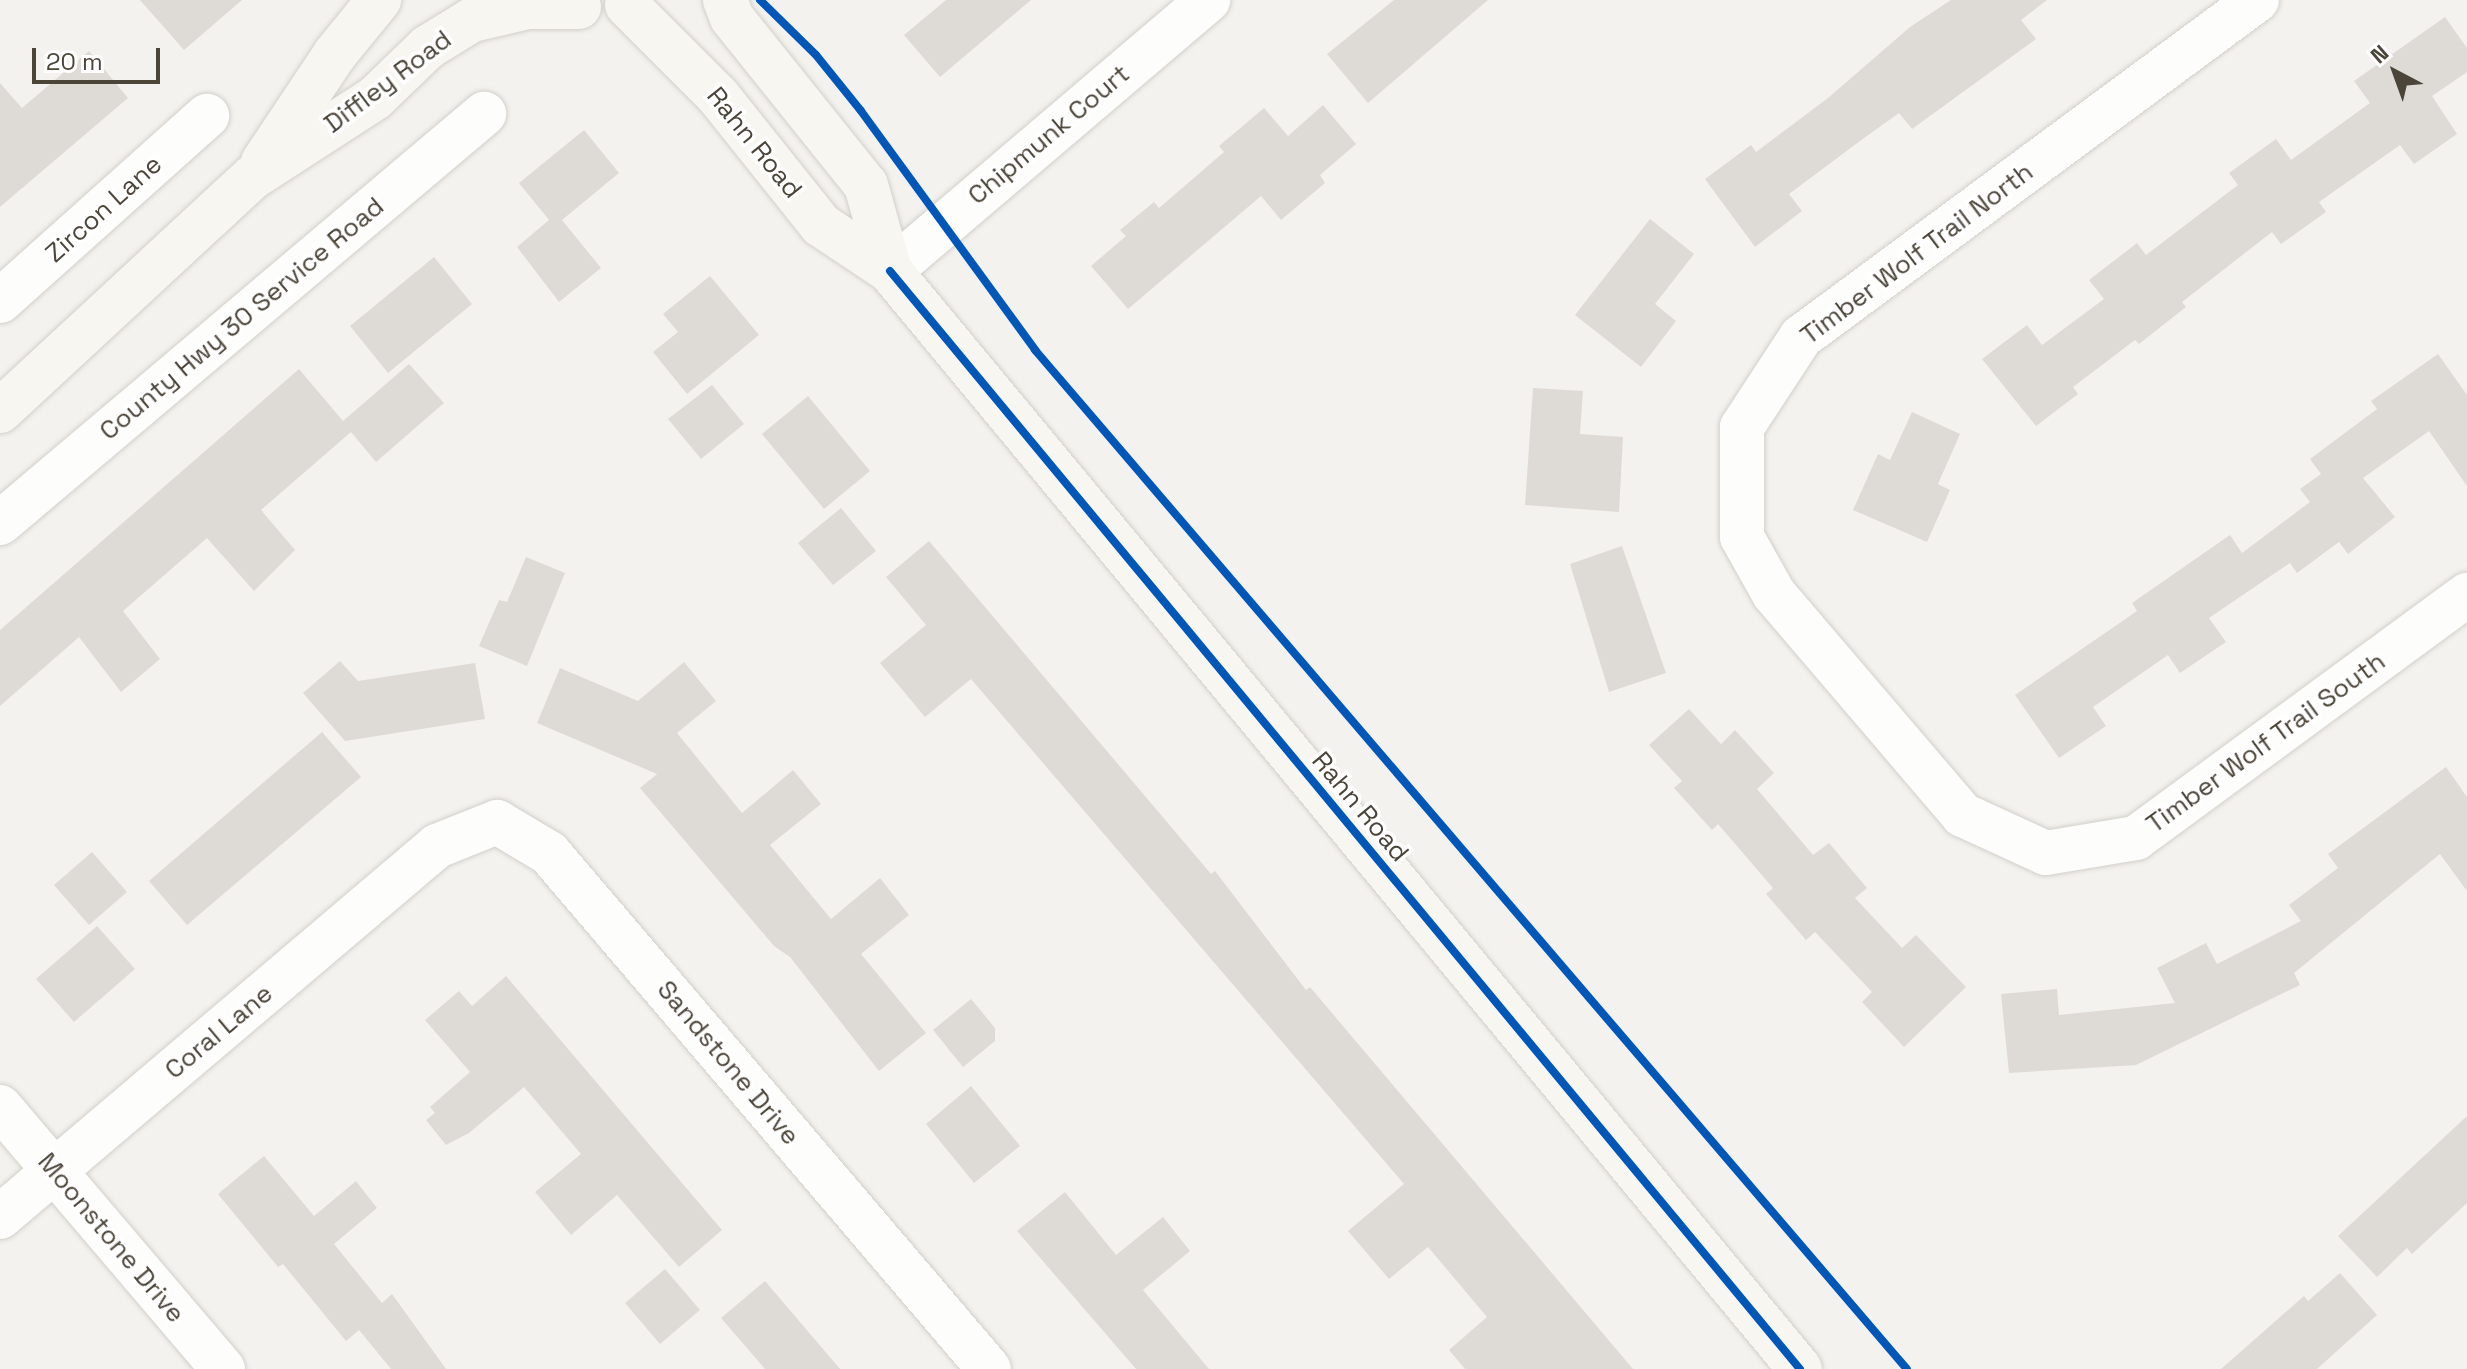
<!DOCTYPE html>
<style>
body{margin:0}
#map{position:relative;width:2467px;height:1369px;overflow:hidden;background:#f4f2ee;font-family:"Space Grotesk",sans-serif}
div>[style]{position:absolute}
.building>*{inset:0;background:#dedbd6}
.roads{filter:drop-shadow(0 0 2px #d2d0cb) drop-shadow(0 0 2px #d2d0cb)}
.street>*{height:44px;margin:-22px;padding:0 22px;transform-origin:22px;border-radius:22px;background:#fdfdfc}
.secondary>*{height:44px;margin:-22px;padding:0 22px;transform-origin:22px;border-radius:22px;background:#f7f6f1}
.cycleway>*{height:8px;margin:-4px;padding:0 4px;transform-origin:4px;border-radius:4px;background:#0057b8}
span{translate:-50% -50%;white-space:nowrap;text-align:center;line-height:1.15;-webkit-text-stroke:7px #fff;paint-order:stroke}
.street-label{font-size:26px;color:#4b4439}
.north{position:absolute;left:2355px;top:32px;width:80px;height:80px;-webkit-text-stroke:6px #fff;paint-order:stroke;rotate:319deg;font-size:22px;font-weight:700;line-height:32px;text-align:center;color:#4b4439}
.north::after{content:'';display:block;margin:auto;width:28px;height:36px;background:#4b4439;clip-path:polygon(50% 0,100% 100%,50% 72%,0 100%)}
.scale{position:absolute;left:32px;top:48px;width:128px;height:36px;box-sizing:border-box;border:4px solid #4b4439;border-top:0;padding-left:10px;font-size:24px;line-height:28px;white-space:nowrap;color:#4b4439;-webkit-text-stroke:6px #fff;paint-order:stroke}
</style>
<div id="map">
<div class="building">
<i style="clip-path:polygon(140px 0,242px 0,184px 50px)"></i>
<i style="clip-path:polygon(946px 0,1031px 0,940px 77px,904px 35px)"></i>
<i style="clip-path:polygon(1394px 0,1488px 0,1368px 103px,1327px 54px)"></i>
<i style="clip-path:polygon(1951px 0,2047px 0,2021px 20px,2036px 39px,1912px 129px,1899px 113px,1860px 141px,1789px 194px,1802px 211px,1755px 247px,1705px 179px,1751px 145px,1756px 152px,1828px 98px,1910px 27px)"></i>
<i style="clip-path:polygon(2445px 17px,2467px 48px,2467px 72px,2432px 96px,2457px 134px,2414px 164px,2400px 145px,2319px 202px,2326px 212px,2281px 244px,2272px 232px,2182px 302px,2186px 307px,2139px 344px,2135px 340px,2073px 387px,2078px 394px,2036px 426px,1982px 359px,2027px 325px,2042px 345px,2104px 299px,2089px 280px,2137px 243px,2146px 255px,2238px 185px,2229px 173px,2276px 139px,2291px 160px,2370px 103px,2354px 81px)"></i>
<i style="clip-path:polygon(89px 51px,128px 98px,0 207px,0 83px,22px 108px)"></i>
<i style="clip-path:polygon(1323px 105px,1356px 144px,1320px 175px,1325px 183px,1281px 220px,1261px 196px,1128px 309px,1091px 266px,1126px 236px,1120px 230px,1154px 202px,1159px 208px,1224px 152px,1219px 146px,1264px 108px,1288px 136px)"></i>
<i style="clip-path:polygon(584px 130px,619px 173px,562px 220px,601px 268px,559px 302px,517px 247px,549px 220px,519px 183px)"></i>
<i style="clip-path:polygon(1650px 219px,1694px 254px,1655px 304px,1676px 321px,1641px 367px,1575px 315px)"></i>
<i style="clip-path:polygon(434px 257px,472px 304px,388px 373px,350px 326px)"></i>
<i style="clip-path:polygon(710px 276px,759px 335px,687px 394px,653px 352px,678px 332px,663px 314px)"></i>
<i style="clip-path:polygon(2438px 354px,2467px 395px,2467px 486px,2429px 431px,2363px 478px,2395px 517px,2348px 554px,2339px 542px,2297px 573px,2290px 563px,2209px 618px,2226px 642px,2180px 673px,2168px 655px,2093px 707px,2106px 726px,2059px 758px,2015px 695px,2137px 611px,2132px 603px,2230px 535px,2242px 553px,2310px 502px,2300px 489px,2321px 474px,2310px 459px,2377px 409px,2371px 401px)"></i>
<i style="clip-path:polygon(409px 364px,444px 403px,376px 462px,351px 432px,261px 510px,295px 550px,254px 591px,207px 538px,123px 611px,160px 659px,121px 692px,79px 637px,0 706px,0 630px,299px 369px,343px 421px)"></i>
<i style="clip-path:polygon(712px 385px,744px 424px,701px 459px,668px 419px)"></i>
<i style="clip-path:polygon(1533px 388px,1583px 391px,1580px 434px,1623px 437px,1619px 512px,1525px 505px)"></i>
<i style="clip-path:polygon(808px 396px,870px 471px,824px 509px,762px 434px)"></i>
<i style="clip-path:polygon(1912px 412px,1960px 434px,1938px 484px,1950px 490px,1927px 542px,1853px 510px,1878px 454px,1890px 460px)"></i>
<i style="clip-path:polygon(841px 508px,876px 551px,833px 585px,798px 543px)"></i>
<i style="clip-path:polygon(929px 541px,1211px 874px,1215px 871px,1306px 990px,1310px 987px,1633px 1369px,1465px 1369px,1449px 1350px,1487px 1317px,1428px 1247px,1389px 1279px,1348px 1231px,1404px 1184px,971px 679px,925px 717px,880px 663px,926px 625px,886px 577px)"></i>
<i style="clip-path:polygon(1622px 546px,1666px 673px,1609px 692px,1570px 564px)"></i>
<i style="clip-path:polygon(526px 557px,565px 573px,527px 666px,479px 646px,499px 600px,507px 602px)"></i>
<i style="clip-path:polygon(340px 661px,358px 681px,475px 663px,485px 719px,345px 741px,303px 693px)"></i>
<i style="clip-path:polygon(684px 662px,716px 701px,677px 733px,742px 813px,793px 770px,821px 804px,770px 845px,831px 919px,880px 878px,909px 915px,861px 954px,926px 1033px,879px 1071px,790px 957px,774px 946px,640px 788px,657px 774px,537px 723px,560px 668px,638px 701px)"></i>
<i style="clip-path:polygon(1689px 709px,1721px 744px,1735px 730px,1774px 773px,1757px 789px,1813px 855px,1829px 843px,1867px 888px,1855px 898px,1902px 948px,1916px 935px,1966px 987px,1904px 1047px,1862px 1002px,1872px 992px,1815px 932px,1806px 940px,1766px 894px,1773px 888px,1718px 824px,1712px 830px,1674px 788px,1682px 781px,1649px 745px)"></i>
<i style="clip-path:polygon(322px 732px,361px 777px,187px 925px,149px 881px)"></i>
<i style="clip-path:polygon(2446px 767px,2467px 797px,2467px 891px,2440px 854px,2294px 973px,2300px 985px,2136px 1065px,2009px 1073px,2001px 994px,2057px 989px,2059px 1015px,2175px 1003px,2157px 968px,2206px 943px,2217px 964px,2301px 921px,2289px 905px,2338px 868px,2328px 854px)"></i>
<i style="clip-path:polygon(92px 852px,127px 892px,89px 925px,54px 885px)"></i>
<i style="clip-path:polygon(97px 926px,135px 969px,74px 1022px,36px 979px)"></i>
<i style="clip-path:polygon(506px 976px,722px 1230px,679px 1267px,617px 1195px,571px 1235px,535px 1192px,581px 1154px,524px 1087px,469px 1133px,446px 1145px,426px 1120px,435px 1113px,430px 1107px,470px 1072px,425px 1020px,459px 991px,472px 1006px)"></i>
<i style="clip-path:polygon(971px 999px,995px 1028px,995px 1041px,963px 1067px,933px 1030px)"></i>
<i style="clip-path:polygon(971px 1086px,1020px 1146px,974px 1183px,926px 1124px)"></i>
<i style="clip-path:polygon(2467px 1116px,2467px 1203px,2412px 1254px,2407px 1248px,2377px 1277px,2338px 1236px)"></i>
<i style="clip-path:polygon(264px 1156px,314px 1216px,356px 1181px,377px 1208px,334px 1244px,382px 1303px,392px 1294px,446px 1369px,391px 1369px,359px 1330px,346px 1341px,283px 1264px,278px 1267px,218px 1194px)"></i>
<i style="clip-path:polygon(1065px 1192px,1116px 1255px,1163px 1217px,1190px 1251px,1143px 1290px,1209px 1369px,1136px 1369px,1017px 1231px)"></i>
<i style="clip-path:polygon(665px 1269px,700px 1310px,660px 1344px,625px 1303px)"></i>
<i style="clip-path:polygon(2340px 1273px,2377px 1315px,2317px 1369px,2221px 1369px,2304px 1296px,2308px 1301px)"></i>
<i style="clip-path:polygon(765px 1281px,840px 1369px,765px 1369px,721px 1318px)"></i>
</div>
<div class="roads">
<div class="street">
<i style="left:2257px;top:0;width:567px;rotate:143.53deg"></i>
<i style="left:1801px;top:337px;width:108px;rotate:123.2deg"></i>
<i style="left:1742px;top:427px;width:110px;rotate:90deg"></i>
<i style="left:1742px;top:537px;width:65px;rotate:60.7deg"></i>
<i style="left:1774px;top:594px;width:291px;rotate:49.5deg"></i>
<i style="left:1963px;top:815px;width:91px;rotate:24.6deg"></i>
<i style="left:2046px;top:853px;width:91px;rotate:-9.5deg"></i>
<i style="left:2136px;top:838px;width:411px;rotate:-36.3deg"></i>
<i style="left:890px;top:271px;width:418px;rotate:-40.4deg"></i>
<i style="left:0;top:301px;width:278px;rotate:-41.8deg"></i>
<i style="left:0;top:523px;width:634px;rotate:-40.2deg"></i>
<i style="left:0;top:1107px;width:344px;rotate:49.6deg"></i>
<i style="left:0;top:1217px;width:573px;rotate:-40.33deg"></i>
<i style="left:437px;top:846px;width:65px;rotate:-21.8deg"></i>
<i style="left:497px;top:822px;width:61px;rotate:30.8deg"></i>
<i style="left:549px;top:853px;width:678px;rotate:49.55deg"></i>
</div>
<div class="secondary">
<i style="left:725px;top:0;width:19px;rotate:69deg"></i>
<i style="left:732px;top:18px;width:214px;rotate:51.3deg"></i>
<i style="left:866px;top:185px;width:89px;rotate:74.4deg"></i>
<i style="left:627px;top:5px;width:129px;rotate:45deg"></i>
<i style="left:718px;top:96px;width:165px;rotate:51.4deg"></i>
<i style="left:821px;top:225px;width:83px;rotate:33.7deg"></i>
<i style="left:890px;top:271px;width:1426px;rotate:50.35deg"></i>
<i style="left:263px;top:162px;width:130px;rotate:-56.3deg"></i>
<i style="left:335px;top:54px;width:70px;rotate:-50.8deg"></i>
<i style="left:0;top:411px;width:345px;rotate:-42.8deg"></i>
<i style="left:253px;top:177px;width:145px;rotate:-32.9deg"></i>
<i style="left:375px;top:98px;width:74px;rotate:-43.9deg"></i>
<i style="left:428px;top:47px;width:52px;rotate:-31.5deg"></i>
<i style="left:472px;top:20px;width:57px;rotate:-13.1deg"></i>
<i style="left:528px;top:7px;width:51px"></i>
</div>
</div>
<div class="cycleway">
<i style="left:760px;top:0;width:78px;rotate:44.5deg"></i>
<i style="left:816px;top:55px;width:72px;rotate:51.2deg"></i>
<i style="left:861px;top:111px;width:296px;rotate:53.9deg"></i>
<i style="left:1035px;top:350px;width:1341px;rotate:49.45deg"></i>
<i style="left:890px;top:271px;width:1426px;rotate:50.35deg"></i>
</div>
<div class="street-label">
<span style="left:388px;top:82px;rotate:-37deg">Diffley Road</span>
<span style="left:1049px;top:135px;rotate:-40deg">Chipmunk Court</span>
<span style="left:754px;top:143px;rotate:51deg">Rahn Road</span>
<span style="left:104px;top:209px;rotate:-42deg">Zircon Lane</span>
<span style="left:1917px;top:254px;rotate:-37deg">Timber Wolf Trail North</span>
<span style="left:242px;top:319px;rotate:-40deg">County Hwy 30 Service Road</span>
<span style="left:2266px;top:743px;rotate:-36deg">Timber Wolf Trail South</span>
<span style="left:1360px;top:807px;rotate:50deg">Rahn Road</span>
<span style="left:219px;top:1032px;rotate:-40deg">Coral Lane</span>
<span style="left:728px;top:1063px;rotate:50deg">Sandstone Drive</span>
<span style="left:111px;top:1238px;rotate:50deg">Moonstone Drive</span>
</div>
<div class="north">N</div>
<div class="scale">20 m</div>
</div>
